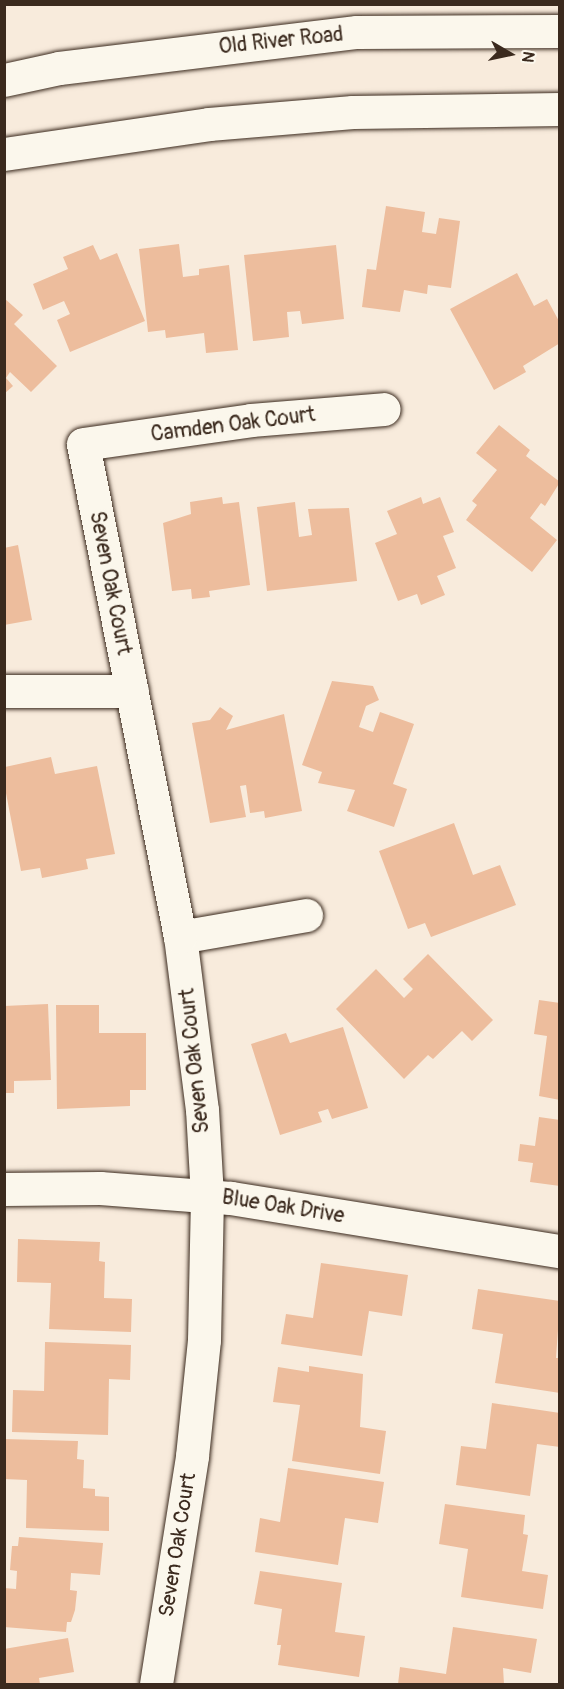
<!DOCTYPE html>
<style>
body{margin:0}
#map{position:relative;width:564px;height:1689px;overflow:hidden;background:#f8ebdc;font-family:Pangolin,sans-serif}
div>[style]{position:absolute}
.building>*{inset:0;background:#edbd9d}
.roads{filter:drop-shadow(0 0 2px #3b2a1e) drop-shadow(0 0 2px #3b2a1e)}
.street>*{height:33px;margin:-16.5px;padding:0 16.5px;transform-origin:16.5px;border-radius:16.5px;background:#fbf7ec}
.secondary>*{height:33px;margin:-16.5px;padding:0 16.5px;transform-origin:16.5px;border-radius:16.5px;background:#fbf7ec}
span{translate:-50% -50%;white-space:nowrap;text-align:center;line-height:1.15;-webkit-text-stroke:4.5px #fbf7ec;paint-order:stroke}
.street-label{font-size:21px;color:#3b2a1e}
.frame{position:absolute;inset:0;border:6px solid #3b2a1e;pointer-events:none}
.north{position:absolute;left:480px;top:24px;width:60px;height:60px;-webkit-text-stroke:4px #fbf7ec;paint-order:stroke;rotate:99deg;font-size:16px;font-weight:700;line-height:24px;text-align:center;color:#3b2a1e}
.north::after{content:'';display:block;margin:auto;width:21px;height:27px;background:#3b2a1e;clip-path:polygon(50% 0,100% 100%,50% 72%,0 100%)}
</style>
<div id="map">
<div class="building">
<i style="clip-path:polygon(386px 206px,425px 212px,422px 232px,436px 234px,439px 218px,460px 221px,451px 288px,428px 285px,427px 294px,404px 290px,400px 312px,362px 307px,367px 269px,376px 270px)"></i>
<i style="clip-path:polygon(179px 244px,183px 277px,199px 275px,199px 269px,229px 265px,238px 350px,206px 353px,204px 333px,166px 338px,165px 330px,148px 332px,139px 249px)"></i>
<i style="clip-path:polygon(93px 245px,100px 260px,117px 253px,145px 321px,70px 352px,57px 320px,70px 314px,64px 301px,43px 310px,33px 284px,68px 269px,63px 257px)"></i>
<i style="clip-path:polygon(336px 245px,344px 319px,302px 324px,300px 311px,287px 312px,289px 337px,253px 341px,244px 255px)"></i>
<i style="clip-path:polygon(517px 273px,534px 306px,547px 299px,560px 323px,560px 343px,523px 366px,526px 372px,494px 390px,450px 309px)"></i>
<i style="clip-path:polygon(4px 298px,23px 315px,14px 324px,57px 366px,31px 392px,10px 372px,6px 378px,13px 386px,4px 394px)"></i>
<i style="clip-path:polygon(499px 425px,530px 450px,526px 456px,560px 482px,545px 506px,541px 503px,530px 518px,557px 540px,532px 572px,466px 520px,477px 505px,472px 501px,497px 470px,476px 453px)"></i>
<i style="clip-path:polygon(222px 497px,223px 504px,239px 502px,250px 585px,209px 591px,210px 597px,192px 599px,191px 589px,172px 591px,163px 523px,191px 514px,190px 502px)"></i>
<i style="clip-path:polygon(421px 497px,423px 504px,440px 497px,454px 532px,443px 536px,456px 568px,437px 576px,445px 595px,421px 605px,417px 594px,398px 601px,375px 543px,397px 534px,387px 511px)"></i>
<i style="clip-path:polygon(295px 502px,299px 537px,312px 535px,308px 509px,349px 508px,357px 581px,267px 591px,257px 507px)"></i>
<i style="clip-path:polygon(18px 545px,32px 620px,4px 625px,4px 548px)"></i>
<i style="clip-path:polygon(332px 681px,373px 686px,379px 700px,366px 706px,359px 727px,373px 732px,380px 712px,414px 724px,393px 784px,407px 789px,394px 827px,347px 811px,355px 790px,318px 783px,322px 772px,302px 765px)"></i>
<i style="clip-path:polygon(220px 707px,233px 716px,226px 730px,284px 714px,302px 811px,265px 818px,264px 811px,250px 813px,246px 785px,240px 786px,246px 817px,210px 823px,192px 723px,210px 720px)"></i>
<i style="clip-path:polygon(51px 757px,55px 774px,97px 766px,115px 854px,86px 859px,88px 869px,42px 878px,40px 868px,21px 871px,5px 788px,5px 767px)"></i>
<i style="clip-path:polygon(454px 823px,473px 875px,500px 865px,516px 905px,431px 937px,425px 923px,408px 929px,379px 851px)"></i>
<i style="clip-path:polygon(428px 954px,493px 1020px,472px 1041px,462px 1031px,433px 1059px,428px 1055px,404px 1079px,336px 1009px,376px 969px,404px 998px,413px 989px,403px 979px)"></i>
<i style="clip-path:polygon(539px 1000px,560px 1003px,560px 1100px,539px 1096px,547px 1036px,534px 1034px)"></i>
<i style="clip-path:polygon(48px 1004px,51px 1080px,14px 1081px,14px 1093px,4px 1093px,4px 1006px)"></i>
<i style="clip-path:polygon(56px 1005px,99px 1005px,99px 1033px,146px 1033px,146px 1090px,130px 1090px,130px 1106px,57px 1109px)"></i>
<i style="clip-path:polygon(343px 1027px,368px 1108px,332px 1119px,328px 1109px,318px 1112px,322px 1122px,280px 1135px,251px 1044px,286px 1033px,290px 1043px)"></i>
<i style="clip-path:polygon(539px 1117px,560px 1120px,560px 1186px,530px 1182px,533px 1163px,518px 1161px,520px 1144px,535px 1146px)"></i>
<i style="clip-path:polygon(18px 1239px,100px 1242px,99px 1261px,105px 1262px,104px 1298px,132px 1299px,131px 1332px,49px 1329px,51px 1283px,17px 1282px)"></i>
<i style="clip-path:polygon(321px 1263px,408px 1275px,402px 1316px,369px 1311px,362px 1356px,281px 1344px,286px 1314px,313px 1318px)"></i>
<i style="clip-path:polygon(478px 1289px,560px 1301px,556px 1358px,560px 1358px,560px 1393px,495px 1383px,503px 1334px,472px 1329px)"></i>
<i style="clip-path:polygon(45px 1342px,131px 1345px,130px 1380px,109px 1379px,108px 1435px,12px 1432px,13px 1390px,44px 1391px)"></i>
<i style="clip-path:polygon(309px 1366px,363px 1374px,360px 1427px,386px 1431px,380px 1474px,292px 1461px,300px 1405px,273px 1402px,278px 1367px,309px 1372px)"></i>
<i style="clip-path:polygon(492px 1403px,560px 1413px,560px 1447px,537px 1444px,530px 1496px,456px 1485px,461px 1446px,486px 1449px)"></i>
<i style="clip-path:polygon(4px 1439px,78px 1441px,77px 1459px,84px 1460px,83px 1488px,95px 1489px,95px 1496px,109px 1497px,109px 1531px,26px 1528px,27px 1480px,4px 1479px)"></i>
<i style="clip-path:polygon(288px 1468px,384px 1482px,378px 1523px,345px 1518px,338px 1565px,255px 1552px,260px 1518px,280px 1522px)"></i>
<i style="clip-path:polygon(445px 1504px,525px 1515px,523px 1534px,528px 1535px,522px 1571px,548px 1575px,543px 1609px,461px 1597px,468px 1549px,439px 1544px)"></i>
<i style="clip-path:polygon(19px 1537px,103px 1543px,100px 1575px,71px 1573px,70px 1590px,77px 1591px,75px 1610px,71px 1622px,67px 1622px,66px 1632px,4px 1627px,4px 1588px,16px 1589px,17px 1571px,10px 1570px,12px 1546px,18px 1546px)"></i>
<i style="clip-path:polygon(260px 1571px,342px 1583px,335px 1632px,365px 1636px,359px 1677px,278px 1665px,281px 1645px,277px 1645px,282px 1609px,254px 1604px)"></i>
<i style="clip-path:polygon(453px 1627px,537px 1639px,531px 1673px,503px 1668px,504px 1684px,398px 1684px,400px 1667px,446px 1674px)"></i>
<i style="clip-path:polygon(68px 1638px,74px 1672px,39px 1678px,40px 1684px,4px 1684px,4px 1649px)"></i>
</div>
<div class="roads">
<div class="street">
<i style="left:4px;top:691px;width:128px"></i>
<i style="left:180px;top:937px;width:128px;rotate:-9.9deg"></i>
<i style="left:4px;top:1189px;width:96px;rotate:-0.6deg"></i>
<i style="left:100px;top:1188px;width:131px;rotate:4.4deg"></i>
<i style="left:231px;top:1198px;width:333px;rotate:9.2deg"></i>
<i style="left:156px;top:1684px;width:231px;rotate:-81deg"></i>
<i style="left:192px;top:1456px;width:117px;rotate:-84.1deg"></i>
<i style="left:204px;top:1340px;width:144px;rotate:-88.8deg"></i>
<i style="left:207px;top:1196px;width:86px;rotate:-93.3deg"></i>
<i style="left:202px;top:1110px;width:174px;rotate:-97.2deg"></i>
<i style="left:180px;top:937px;width:502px;rotate:-101.13deg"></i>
<i style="left:83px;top:444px;width:170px;rotate:-8.1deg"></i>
<i style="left:251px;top:420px;width:133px;rotate:-4.7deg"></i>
</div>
<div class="secondary">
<i style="left:4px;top:80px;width:56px;rotate:-12.3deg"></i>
<i style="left:59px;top:68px;width:300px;rotate:-6.9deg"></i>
<i style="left:357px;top:32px;width:203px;rotate:-0.3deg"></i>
<i style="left:4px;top:154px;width:207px;rotate:-8.3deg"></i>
<i style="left:209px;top:124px;width:144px;rotate:-4.8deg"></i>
<i style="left:353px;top:112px;width:207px;rotate:-0.8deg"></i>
</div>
</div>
<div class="street-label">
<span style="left:281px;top:41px;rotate:-6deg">Old River Road</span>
<span style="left:233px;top:425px;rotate:-7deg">Camden Oak Court</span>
<span style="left:110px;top:583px;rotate:79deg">Seven Oak Court</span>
<span style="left:195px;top:1061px;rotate:-96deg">Seven Oak Court</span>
<span style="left:283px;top:1207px;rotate:9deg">Blue Oak Drive</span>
<span style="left:178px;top:1545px;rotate:-81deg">Seven Oak Court</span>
</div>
<div class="frame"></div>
<div class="north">N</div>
</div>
